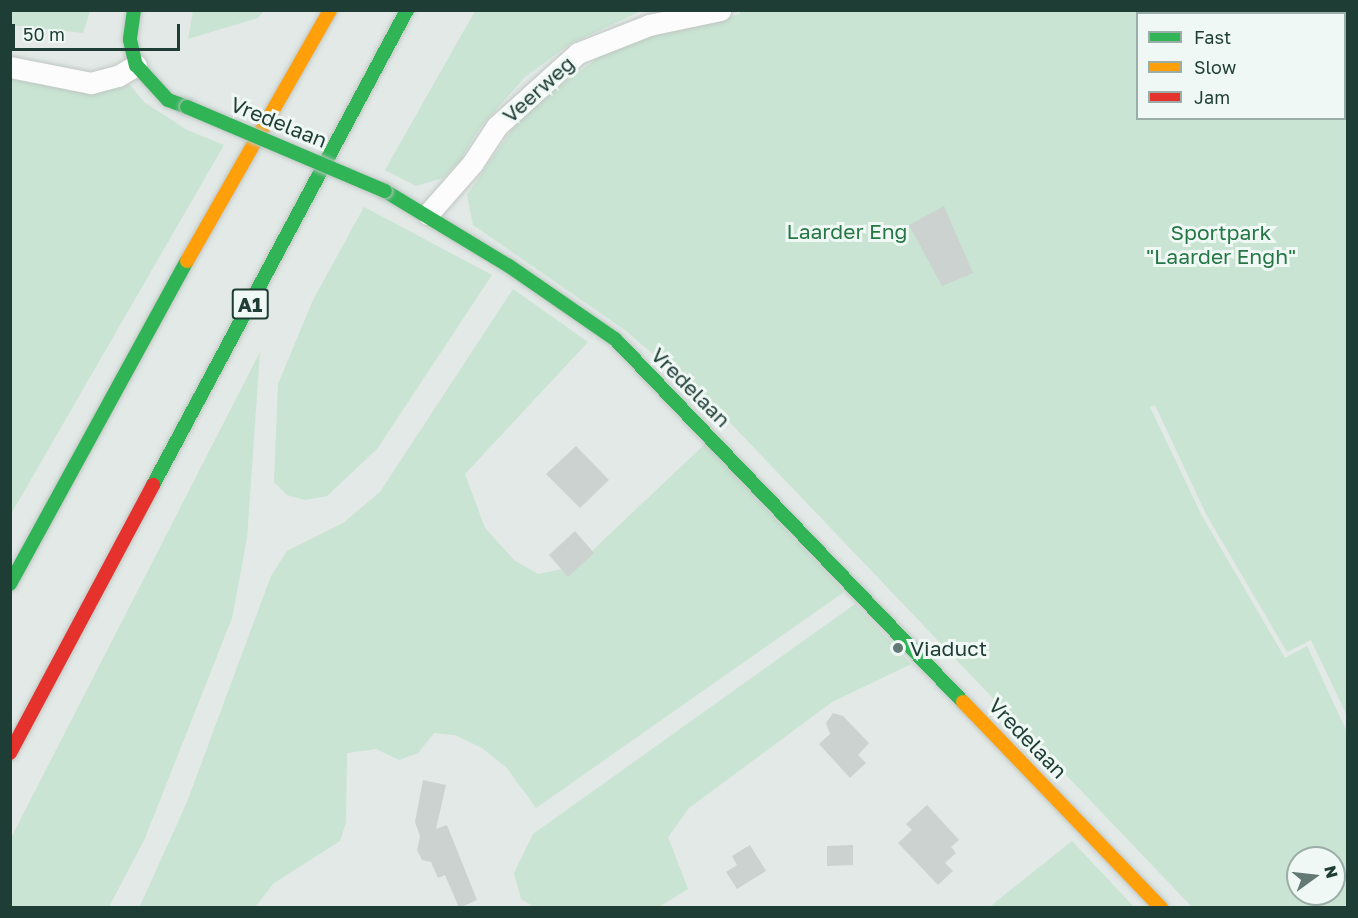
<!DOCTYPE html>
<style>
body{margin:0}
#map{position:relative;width:1358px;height:918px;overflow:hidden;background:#e2e9e6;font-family:"Golos Text",sans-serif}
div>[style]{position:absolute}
.green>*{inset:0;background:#c9e4d2}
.building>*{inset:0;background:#ccd2d0}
.roads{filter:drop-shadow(0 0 2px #bfc6c3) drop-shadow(0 0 2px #bfc6c3)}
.street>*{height:21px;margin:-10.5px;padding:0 10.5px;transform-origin:10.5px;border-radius:10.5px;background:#fbfcfb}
.fast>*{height:14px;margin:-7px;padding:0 7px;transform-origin:7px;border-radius:7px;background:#30b455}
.slow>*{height:14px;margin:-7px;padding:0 7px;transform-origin:7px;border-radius:7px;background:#ff9f0a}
.jam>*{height:14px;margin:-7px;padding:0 7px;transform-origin:7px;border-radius:7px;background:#e5322d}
.bridges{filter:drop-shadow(0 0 2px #bdc6c3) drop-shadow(0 0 2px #bdc6c3)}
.fast-bridge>*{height:14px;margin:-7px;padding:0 7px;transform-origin:7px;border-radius:7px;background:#30b455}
.dots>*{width:16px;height:16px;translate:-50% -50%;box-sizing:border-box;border:3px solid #eff8f4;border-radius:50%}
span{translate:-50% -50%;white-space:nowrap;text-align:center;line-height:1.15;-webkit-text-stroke:6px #eff8f4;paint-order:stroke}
.shield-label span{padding:2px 4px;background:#eff8f4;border:2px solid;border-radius:4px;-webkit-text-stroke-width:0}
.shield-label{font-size:20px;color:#1e3d35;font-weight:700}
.street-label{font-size:21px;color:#1e3d35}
.park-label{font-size:21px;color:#257746}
.poi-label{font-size:21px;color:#1e3d35}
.left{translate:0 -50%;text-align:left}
.frame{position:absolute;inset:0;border:12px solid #1e3d35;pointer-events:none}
.legend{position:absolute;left:1136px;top:12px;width:210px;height:108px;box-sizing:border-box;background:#eff8f4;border:2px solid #9bada8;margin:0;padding:8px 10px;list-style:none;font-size:18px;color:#1e3d35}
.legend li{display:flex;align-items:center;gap:12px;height:30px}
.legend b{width:30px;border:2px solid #9bada8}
.north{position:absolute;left:1286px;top:846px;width:60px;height:60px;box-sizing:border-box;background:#eff8f4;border:2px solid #9bada8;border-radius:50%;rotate:75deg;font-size:16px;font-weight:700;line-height:24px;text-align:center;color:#1e3d35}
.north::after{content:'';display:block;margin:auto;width:21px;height:27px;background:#637973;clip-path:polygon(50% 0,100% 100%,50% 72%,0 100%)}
.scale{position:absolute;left:12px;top:24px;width:168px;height:27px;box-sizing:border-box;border:3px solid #1e3d35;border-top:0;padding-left:8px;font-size:18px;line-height:21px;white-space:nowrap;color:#1e3d35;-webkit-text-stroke:4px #eff8f4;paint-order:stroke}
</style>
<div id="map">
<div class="green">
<i style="clip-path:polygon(11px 10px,90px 10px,90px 11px,83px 33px,11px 25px)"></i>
<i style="clip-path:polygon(193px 11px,193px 10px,264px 11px,258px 18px,188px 39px)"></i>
<i style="clip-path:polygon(475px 11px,641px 11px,570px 44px,525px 77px,479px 129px,459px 162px,443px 178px,416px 186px,385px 170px)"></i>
<i style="clip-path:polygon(evenodd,740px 11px,1314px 11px,1138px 14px,1138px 118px,1344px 118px,1347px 55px,1347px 716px,1311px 640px,1287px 652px,1206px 514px,1155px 405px,1150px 407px,1202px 516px,1285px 658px,1307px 646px,1347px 732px,1347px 907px,1192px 907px,719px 411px,625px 330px,473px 225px,467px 195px,524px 112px,606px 52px,648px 35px,740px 14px,740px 11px,1298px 858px,1334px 858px,1334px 894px,1298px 894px,1298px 858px)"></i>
<i style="clip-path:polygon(11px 75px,109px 89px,129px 84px,144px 102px,187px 130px,224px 145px,11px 514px)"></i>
<i style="clip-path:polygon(364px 207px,492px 275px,377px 449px,327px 496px,305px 500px,287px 495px,274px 482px,278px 384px,313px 300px)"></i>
<i style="clip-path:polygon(513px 289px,588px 342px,465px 474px,485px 528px,514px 560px,538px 574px,576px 566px,705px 444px,844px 592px,536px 808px,507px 768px,482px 748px,455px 735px,434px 733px,418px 753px,399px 760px,376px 749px,347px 753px,346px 822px,340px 841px,274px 883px,255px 907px,139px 908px,187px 802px,271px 576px,287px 551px,343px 523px,380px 492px)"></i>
<i style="clip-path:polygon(260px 352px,247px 538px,232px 618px,145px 838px,109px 907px,11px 907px,11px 838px)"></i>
<i style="clip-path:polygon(855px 604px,911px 664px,832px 702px,689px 808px,668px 837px,688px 889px,659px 907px,535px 907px,521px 899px,514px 873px,533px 834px)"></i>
<i style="clip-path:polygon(1072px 841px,1134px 907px,990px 907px,998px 900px)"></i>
</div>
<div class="building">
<i style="clip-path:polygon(944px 206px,973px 273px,942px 286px,909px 225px)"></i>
<i style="clip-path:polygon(576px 446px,609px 480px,580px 508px,546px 474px)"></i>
<i style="clip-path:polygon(575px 531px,594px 553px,568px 577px,549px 555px)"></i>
<i style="clip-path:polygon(833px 713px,843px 716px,869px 743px,858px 755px,866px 763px,850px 778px,819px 744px,830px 734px,826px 723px)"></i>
<i style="clip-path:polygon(423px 780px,446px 785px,436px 829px,447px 825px,477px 900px,459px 908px,445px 875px,438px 878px,431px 862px,422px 860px,417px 850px,420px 836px,415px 822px)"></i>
<i style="clip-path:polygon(927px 805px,959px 840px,951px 847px,956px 853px,945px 863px,953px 871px,938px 885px,898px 843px,912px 830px,906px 824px)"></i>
<i style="clip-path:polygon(750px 845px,766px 871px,737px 889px,726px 872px,737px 865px,732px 856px)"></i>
<i style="clip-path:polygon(853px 845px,853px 865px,827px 866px,827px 846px)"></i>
</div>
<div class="roads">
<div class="street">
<i style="left:10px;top:67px;width:83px;rotate:11.2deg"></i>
<i style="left:91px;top:83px;width:28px;rotate:-15deg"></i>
<i style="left:118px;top:76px;width:21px;rotate:-31deg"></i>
<i style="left:428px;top:214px;width:67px;rotate:-48.7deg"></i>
<i style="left:472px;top:164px;width:45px;rotate:-56.7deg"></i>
<i style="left:497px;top:126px;width:109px;rotate:-42deg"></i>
<i style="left:578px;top:53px;width:76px;rotate:-21.5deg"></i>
<i style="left:649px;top:25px;width:73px;rotate:-11.9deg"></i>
</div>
<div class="fast">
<i style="left:134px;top:10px;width:30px;rotate:98deg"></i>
<i style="left:130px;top:40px;width:26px;rotate:77deg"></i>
<i style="left:136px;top:65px;width:47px;rotate:47.6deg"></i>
<i style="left:168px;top:100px;width:20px;rotate:20deg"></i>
<i style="left:385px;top:191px;width:145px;rotate:31.2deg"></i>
<i style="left:509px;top:266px;width:129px;rotate:34.6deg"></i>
<i style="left:615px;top:339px;width:503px;rotate:46.21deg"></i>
<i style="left:153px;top:485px;width:539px;rotate:-61.86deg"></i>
<i style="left:10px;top:584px;width:368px;rotate:-61.3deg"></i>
</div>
<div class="slow">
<i style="left:187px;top:261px;width:289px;rotate:-60.3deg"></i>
<i style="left:963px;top:702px;width:286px;rotate:46.1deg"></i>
</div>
<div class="jam">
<i style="left:10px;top:753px;width:304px;rotate:-61.9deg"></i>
</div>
</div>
<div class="bridges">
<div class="fast-bridge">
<i style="left:187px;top:107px;width:215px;rotate:23deg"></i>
</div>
</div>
<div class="dots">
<i style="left:898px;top:648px;background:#637973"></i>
</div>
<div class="shield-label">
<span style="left:250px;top:304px">A1</span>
</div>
<div class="street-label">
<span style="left:538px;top:89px;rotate:-42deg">Veerweg</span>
<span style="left:279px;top:122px;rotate:22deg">Vredelaan</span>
<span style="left:691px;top:387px;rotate:45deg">Vredelaan</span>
<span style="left:1028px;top:738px;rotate:46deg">Vredelaan</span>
</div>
<div class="park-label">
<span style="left:847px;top:231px">Laarder Eng</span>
<span style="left:1221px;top:244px">Sportpark<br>"Laarder Engh"</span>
</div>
<div class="poi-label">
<span class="left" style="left:910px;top:648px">Viaduct</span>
</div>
<div class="frame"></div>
<ul class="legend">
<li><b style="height:8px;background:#30b455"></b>Fast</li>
<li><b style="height:8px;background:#ff9f0a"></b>Slow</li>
<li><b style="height:8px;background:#e5322d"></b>Jam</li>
</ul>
<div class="north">N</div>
<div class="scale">50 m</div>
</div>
